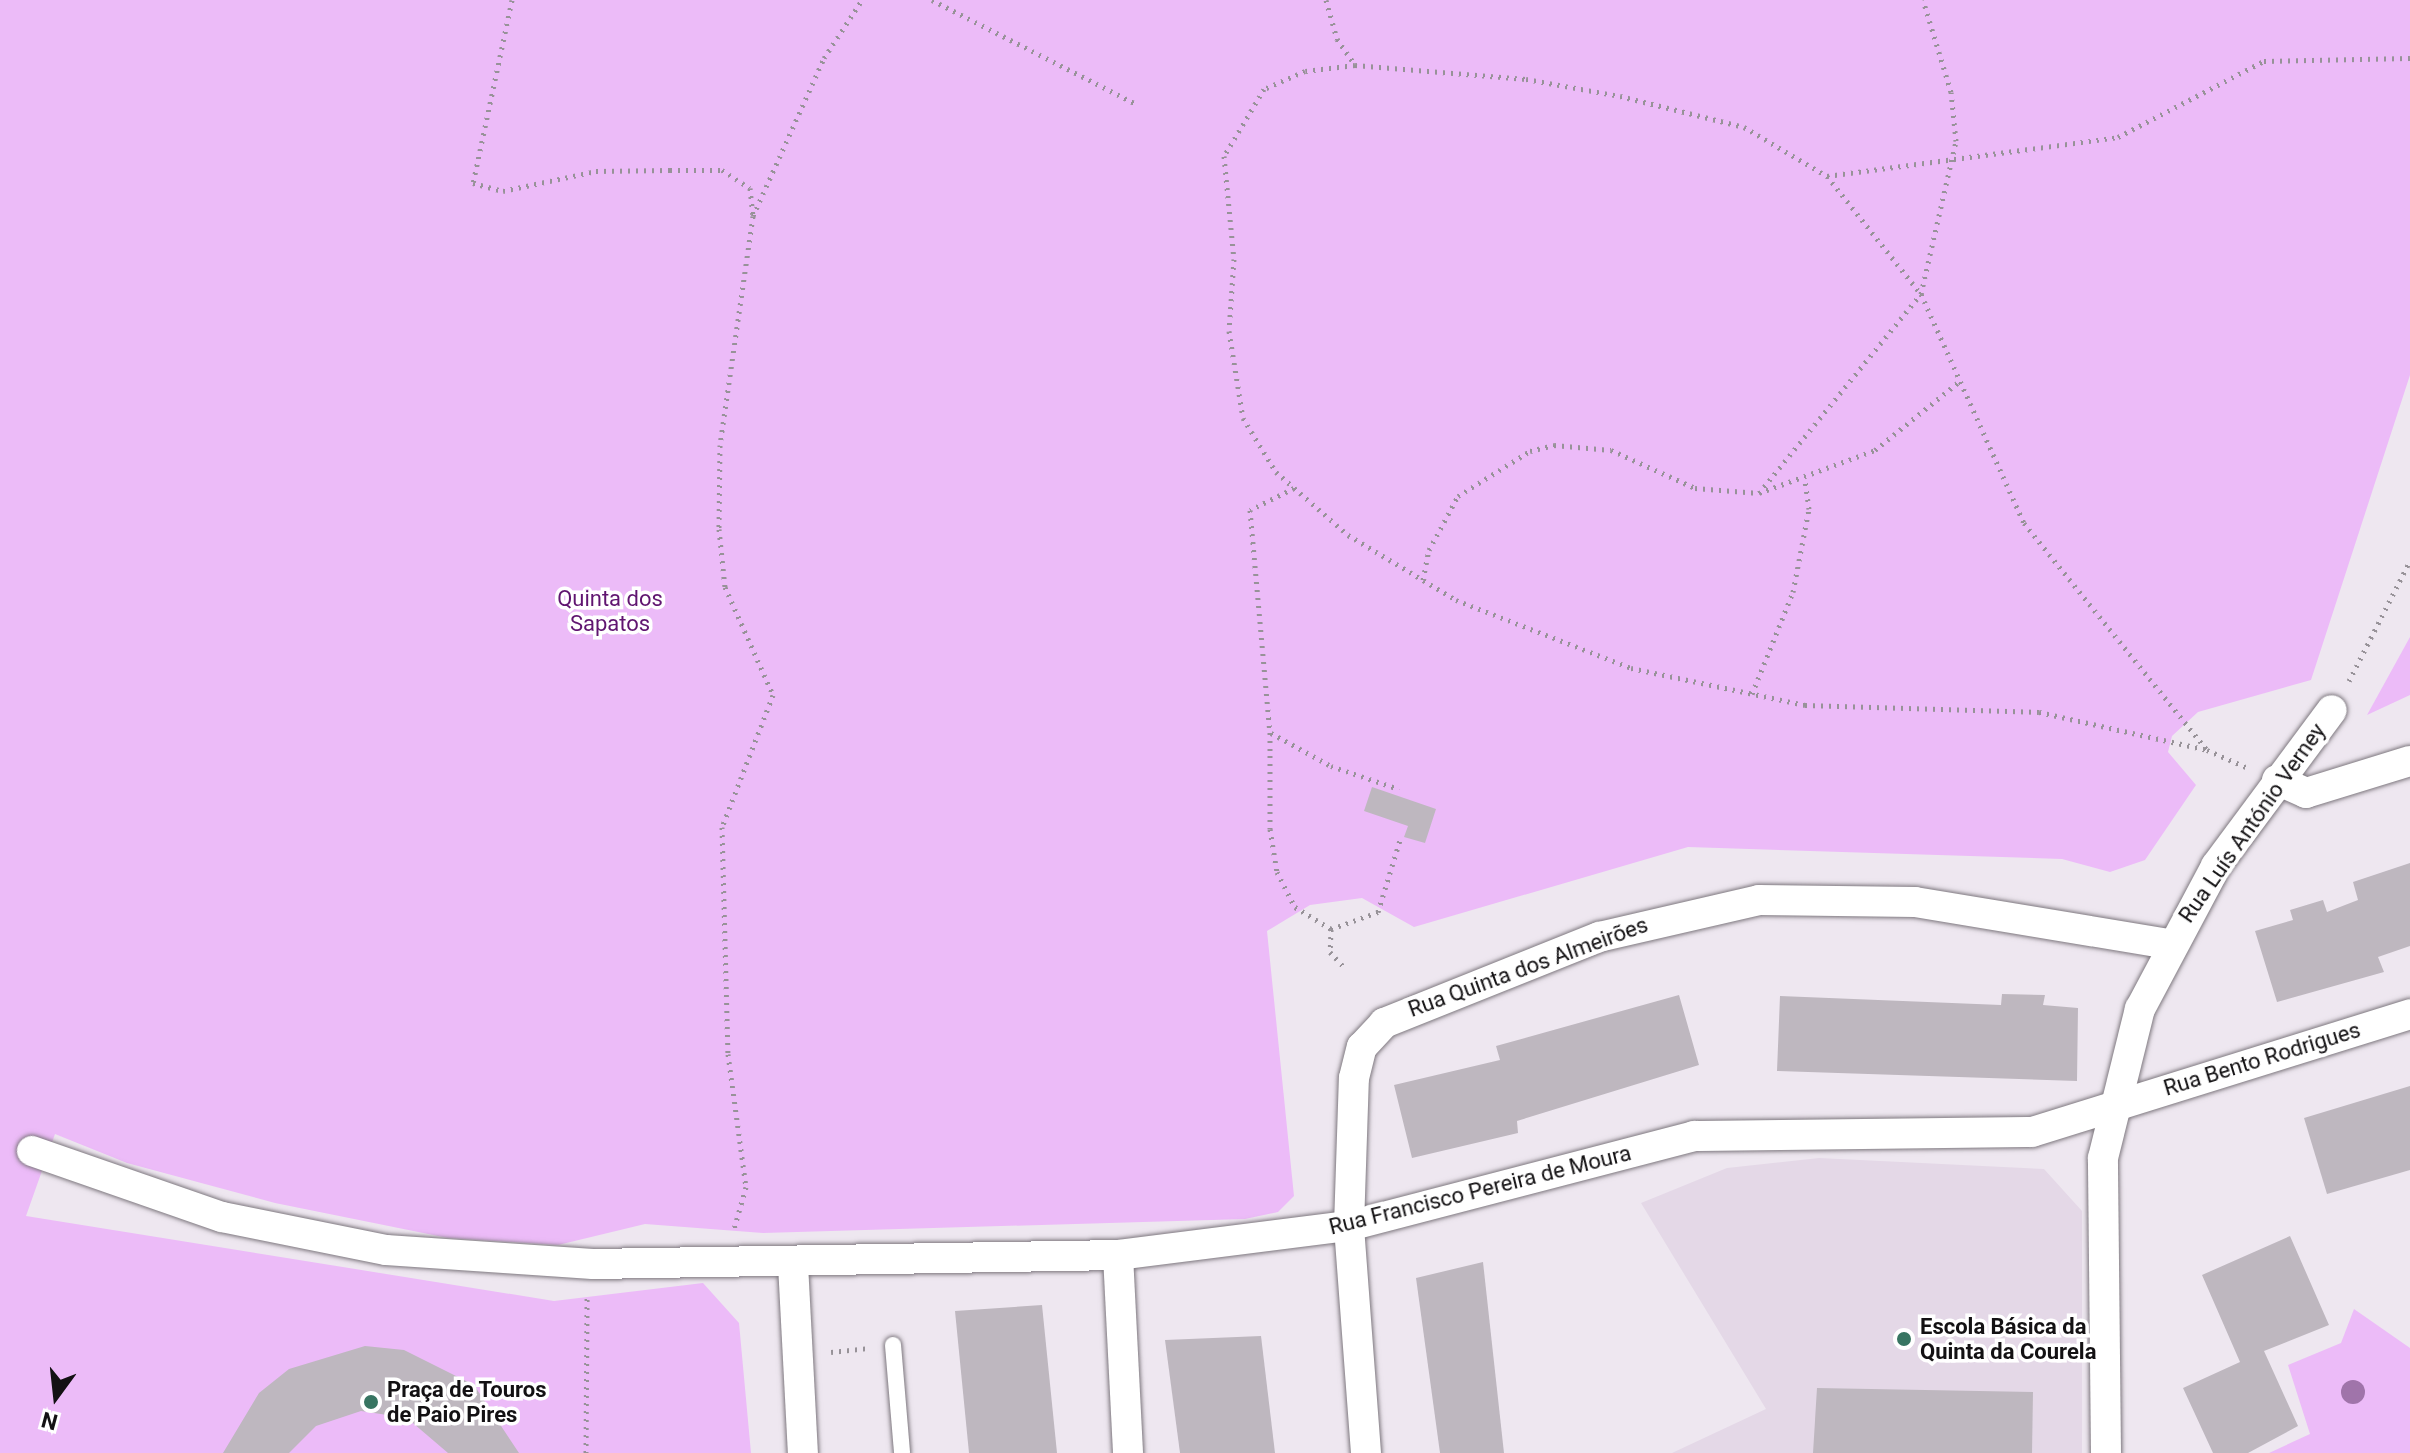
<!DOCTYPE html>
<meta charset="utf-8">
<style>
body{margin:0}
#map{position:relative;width:2410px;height:1453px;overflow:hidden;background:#eee7f0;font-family:Roboto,sans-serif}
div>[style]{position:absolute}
.built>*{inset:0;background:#e4d8e7}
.green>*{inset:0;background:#ecbbf8}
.building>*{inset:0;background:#beb7bf}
.path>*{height:5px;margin-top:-2.5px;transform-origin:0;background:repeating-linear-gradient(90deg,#979298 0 2px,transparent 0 8px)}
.roads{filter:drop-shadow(0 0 2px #7e787f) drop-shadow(0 0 2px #7e787f)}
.service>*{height:16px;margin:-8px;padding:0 8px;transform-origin:8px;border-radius:8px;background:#fff}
.minor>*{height:30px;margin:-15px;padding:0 15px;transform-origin:15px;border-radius:15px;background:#fff}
.trees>*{width:24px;height:24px;margin:-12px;border-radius:50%;background:#a074aa}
.dots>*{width:22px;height:22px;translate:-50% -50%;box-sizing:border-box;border:4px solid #fff;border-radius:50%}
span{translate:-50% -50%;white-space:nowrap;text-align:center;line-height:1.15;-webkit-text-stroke:7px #fff;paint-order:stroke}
.park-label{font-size:22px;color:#601570}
.street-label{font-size:22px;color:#131113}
.poi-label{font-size:22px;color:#131113;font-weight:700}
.left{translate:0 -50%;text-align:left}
.north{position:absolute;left:16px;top:1357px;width:80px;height:80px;-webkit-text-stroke:6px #fff;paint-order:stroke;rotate:195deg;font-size:22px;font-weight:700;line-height:32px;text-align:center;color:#131113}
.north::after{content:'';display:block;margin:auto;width:28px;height:36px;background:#131113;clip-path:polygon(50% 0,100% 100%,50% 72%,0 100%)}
</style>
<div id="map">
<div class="built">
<i style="clip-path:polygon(1819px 1158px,2044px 1169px,2082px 1211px,2082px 1453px,1672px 1453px,1766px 1409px,1641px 1203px,1727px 1168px)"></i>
</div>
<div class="green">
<i style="clip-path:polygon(0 0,2410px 0,2410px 375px,2311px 680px,2198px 712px,2172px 736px,2168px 752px,2196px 785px,2145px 860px,2110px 872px,2062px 859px,1688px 847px,1414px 927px,1362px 898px,1310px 905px,1267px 931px,1294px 1196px,1278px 1212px,1245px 1219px,763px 1233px,645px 1224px,558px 1245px,448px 1238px,275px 1203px,127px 1163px,55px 1134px,26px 1216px,554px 1301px,703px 1283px,739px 1323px,751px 1453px,0 1453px)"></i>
<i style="clip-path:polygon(2410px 637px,2410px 695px,2367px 715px)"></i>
<i style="clip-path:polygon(2354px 1309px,2410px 1348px,2410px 1453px,2269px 1453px,2310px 1434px,2288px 1365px,2341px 1343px)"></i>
</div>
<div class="building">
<i style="clip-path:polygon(1372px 787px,1436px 809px,1425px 843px,1404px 837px,1408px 826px,1364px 811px)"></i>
<i style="clip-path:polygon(2410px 863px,2410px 946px,2378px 957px,2384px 972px,2277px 1002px,2255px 931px,2293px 920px,2290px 910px,2323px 900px,2327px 912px,2358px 900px,2353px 882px)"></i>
<i style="clip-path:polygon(2002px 994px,2045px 995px,2043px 1005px,2078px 1008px,2077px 1081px,1777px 1071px,1780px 996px,2001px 1005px)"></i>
<i style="clip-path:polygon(1679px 995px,1699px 1065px,1517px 1121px,1518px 1133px,1412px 1158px,1394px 1085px,1500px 1060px,1496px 1046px)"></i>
<i style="clip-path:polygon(2410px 1086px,2410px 1170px,2327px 1194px,2304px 1118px)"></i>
<i style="clip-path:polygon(2290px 1236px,2329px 1325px,2264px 1351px,2298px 1426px,2248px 1453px,2213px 1453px,2183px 1388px,2240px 1362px,2202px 1275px)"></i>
<i style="clip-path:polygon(1483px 1262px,1504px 1453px,1440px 1453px,1416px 1278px)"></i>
<i style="clip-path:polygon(1042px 1305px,1057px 1453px,969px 1453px,955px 1311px)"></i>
<i style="clip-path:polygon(1261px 1336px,1275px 1453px,1180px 1453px,1165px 1340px)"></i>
<i style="clip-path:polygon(365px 1346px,404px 1350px,474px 1385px,519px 1453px,448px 1453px,407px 1418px,361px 1411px,316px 1426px,289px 1453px,223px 1453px,259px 1393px,289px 1369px)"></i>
<i style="clip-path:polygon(1817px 1388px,2033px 1392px,2032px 1453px,1813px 1453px)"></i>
</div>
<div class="path">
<i style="left:512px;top:0;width:187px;rotate:102deg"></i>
<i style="left:473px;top:183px;width:31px;rotate:15deg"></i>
<i style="left:503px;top:191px;width:95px;rotate:-12.1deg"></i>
<i style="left:596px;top:171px;width:74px;rotate:-0.8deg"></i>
<i style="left:670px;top:170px;width:52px"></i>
<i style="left:722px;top:170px;width:33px;rotate:33deg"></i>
<i style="left:750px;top:188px;width:28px;rotate:84deg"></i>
<i style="left:753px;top:216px;width:231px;rotate:98.2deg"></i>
<i style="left:720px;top:445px;width:84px;rotate:90.7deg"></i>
<i style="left:719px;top:529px;width:58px;rotate:84.1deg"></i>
<i style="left:725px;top:587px;width:118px;rotate:66deg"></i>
<i style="left:773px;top:695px;width:142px;rotate:111.1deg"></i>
<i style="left:722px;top:827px;width:227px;rotate:88.5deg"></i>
<i style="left:728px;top:1054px;width:134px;rotate:82.3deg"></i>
<i style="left:746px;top:1187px;width:44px;rotate:105.9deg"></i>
<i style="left:932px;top:0;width:227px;rotate:27deg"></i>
<i style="left:1326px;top:0;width:41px;rotate:74.2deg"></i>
<i style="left:1337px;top:39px;width:32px;rotate:55deg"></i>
<i style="left:1355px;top:65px;width:172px;rotate:4.7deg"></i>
<i style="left:1526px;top:79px;width:96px;rotate:10.3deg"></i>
<i style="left:1620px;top:96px;width:128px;rotate:14deg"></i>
<i style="left:1744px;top:127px;width:96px;rotate:30.6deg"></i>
<i style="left:1827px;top:176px;width:151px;rotate:51.5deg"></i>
<i style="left:1921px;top:294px;width:251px;rotate:65.8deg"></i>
<i style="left:2024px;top:523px;width:292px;rotate:51.1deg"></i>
<i style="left:2207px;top:750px;width:43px;rotate:23.6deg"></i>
<i style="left:1355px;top:65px;width:50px;rotate:173.2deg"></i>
<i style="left:1305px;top:71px;width:45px;rotate:156.3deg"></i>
<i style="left:1264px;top:89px;width:78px;rotate:120.8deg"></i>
<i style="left:1224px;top:156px;width:103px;rotate:84.5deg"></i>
<i style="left:1234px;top:259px;width:72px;rotate:94deg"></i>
<i style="left:1229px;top:331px;width:88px;rotate:80.9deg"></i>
<i style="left:1243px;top:418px;width:63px;rotate:58.6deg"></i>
<i style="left:1276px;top:472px;width:96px;rotate:41.2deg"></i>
<i style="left:1348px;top:535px;width:126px;rotate:31deg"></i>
<i style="left:1456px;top:600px;width:188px;rotate:21.2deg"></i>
<i style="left:1631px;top:668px;width:178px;rotate:12deg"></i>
<i style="left:1805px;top:705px;width:234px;rotate:1.7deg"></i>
<i style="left:2039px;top:712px;width:172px;rotate:12.7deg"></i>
<i style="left:1827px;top:176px;width:294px;rotate:-7.6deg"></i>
<i style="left:2118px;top:137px;width:165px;rotate:-27.5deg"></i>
<i style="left:2264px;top:61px;width:146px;rotate:-1.2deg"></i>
<i style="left:753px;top:216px;width:173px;rotate:-65.8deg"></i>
<i style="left:824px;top:58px;width:69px;rotate:-56.8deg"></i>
<i style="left:1294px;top:488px;width:49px;rotate:153.4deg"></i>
<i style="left:1250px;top:510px;width:223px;rotate:84.9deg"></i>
<i style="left:1270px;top:732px;width:97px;rotate:90deg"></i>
<i style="left:1270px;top:829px;width:44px;rotate:80.8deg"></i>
<i style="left:1277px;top:872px;width:39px;rotate:63deg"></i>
<i style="left:1295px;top:907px;width:42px;rotate:31.4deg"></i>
<i style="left:1331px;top:929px;width:23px;rotate:92deg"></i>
<i style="left:1330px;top:952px;width:22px;rotate:47deg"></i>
<i style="left:1759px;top:493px;width:257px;rotate:-50.9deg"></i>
<i style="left:1921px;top:294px;width:157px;rotate:-77.1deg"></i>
<i style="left:1956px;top:141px;width:49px;rotate:-95.8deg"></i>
<i style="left:1951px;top:92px;width:96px;rotate:-106.9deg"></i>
<i style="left:1423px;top:580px;width:31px;rotate:-79deg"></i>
<i style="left:1429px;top:550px;width:61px;rotate:-61.8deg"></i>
<i style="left:1458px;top:496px;width:85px;rotate:-32deg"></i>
<i style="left:1530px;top:451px;width:25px;rotate:-14deg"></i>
<i style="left:1554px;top:445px;width:57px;rotate:5deg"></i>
<i style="left:1611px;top:450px;width:92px;rotate:24.3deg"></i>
<i style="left:1695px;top:488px;width:64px;rotate:4.5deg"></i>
<i style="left:1759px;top:493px;width:124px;rotate:-20.3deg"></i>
<i style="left:1875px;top:450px;width:111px;rotate:-39.1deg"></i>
<i style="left:2349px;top:681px;width:135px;rotate:-63.1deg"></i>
<i style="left:1752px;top:694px;width:110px;rotate:-68.1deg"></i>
<i style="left:1793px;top:592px;width:85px;rotate:-79.1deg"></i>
<i style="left:1809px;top:509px;width:30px;rotate:-98deg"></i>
<i style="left:1271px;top:733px;width:68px;rotate:28.8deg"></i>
<i style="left:1331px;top:766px;width:72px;rotate:18.7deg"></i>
<i style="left:1331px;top:929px;width:50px;rotate:-19.9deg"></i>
<i style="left:1378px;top:912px;width:75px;rotate:-73deg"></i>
<i style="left:831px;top:1352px;width:37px;rotate:-6deg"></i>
<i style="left:586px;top:1453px;width:155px;rotate:-89.6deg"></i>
</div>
<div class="roads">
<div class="service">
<i style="left:893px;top:1345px;width:108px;rotate:85.2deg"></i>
</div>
<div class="minor">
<i style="left:2277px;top:780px;width:32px;rotate:24deg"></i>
<i style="left:2306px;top:793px;width:109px;rotate:-17.1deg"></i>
<i style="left:32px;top:1151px;width:201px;rotate:19.2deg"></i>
<i style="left:222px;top:1217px;width:167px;rotate:11.4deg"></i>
<i style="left:386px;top:1250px;width:207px;rotate:3.9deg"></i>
<i style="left:593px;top:1264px;width:525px;rotate:-0.98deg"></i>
<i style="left:1118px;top:1255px;width:233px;rotate:-7.2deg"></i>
<i style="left:1349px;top:1226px;width:357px;rotate:-14.6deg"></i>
<i style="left:1694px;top:1136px;width:338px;rotate:-0.7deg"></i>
<i style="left:2032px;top:1132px;width:396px;rotate:-17.3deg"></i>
<i style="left:1118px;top:1255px;width:198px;rotate:87.1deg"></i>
<i style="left:793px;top:1264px;width:189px;rotate:87deg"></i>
<i style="left:1366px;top:1453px;width:228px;rotate:-94.3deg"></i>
<i style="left:1349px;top:1226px;width:148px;rotate:-88.1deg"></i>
<i style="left:1354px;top:1078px;width:32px;rotate:-76deg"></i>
<i style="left:1362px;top:1047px;width:33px;rotate:-47deg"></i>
<i style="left:1384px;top:1023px;width:232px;rotate:-21.8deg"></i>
<i style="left:1599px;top:937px;width:164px;rotate:-13deg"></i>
<i style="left:1759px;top:900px;width:156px;rotate:0.7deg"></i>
<i style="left:1915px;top:902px;width:257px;rotate:9.4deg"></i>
<i style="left:2106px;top:1453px;width:295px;rotate:-90.6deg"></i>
<i style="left:2103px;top:1158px;width:154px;rotate:-76.1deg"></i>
<i style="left:2140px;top:1009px;width:162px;rotate:-62deg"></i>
<i style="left:2216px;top:866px;width:194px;rotate:-53.4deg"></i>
</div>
</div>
<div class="trees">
<i style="left:2353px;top:1392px"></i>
</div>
<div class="dots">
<i style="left:1904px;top:1339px;background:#377461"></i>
<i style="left:371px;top:1402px;background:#377461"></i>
</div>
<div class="park-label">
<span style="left:610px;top:611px">Quinta dos<br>Sapatos</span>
</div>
<div class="street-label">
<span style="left:2252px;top:823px;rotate:-55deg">Rua Luís António Verney</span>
<span style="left:1528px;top:967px;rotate:-20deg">Rua Quinta dos Almeirões</span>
<span style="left:2262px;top:1059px;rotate:-17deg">Rua Bento Rodrigues</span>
<span style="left:1480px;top:1190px;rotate:-14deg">Rua Francisco Pereira de Moura</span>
</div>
<div class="poi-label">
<span class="left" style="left:1920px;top:1339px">Escola Básica da<br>Quinta da Courela</span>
<span class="left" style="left:387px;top:1402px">Praça de Touros<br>de Paio Pires</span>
</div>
<div class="north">N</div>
</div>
